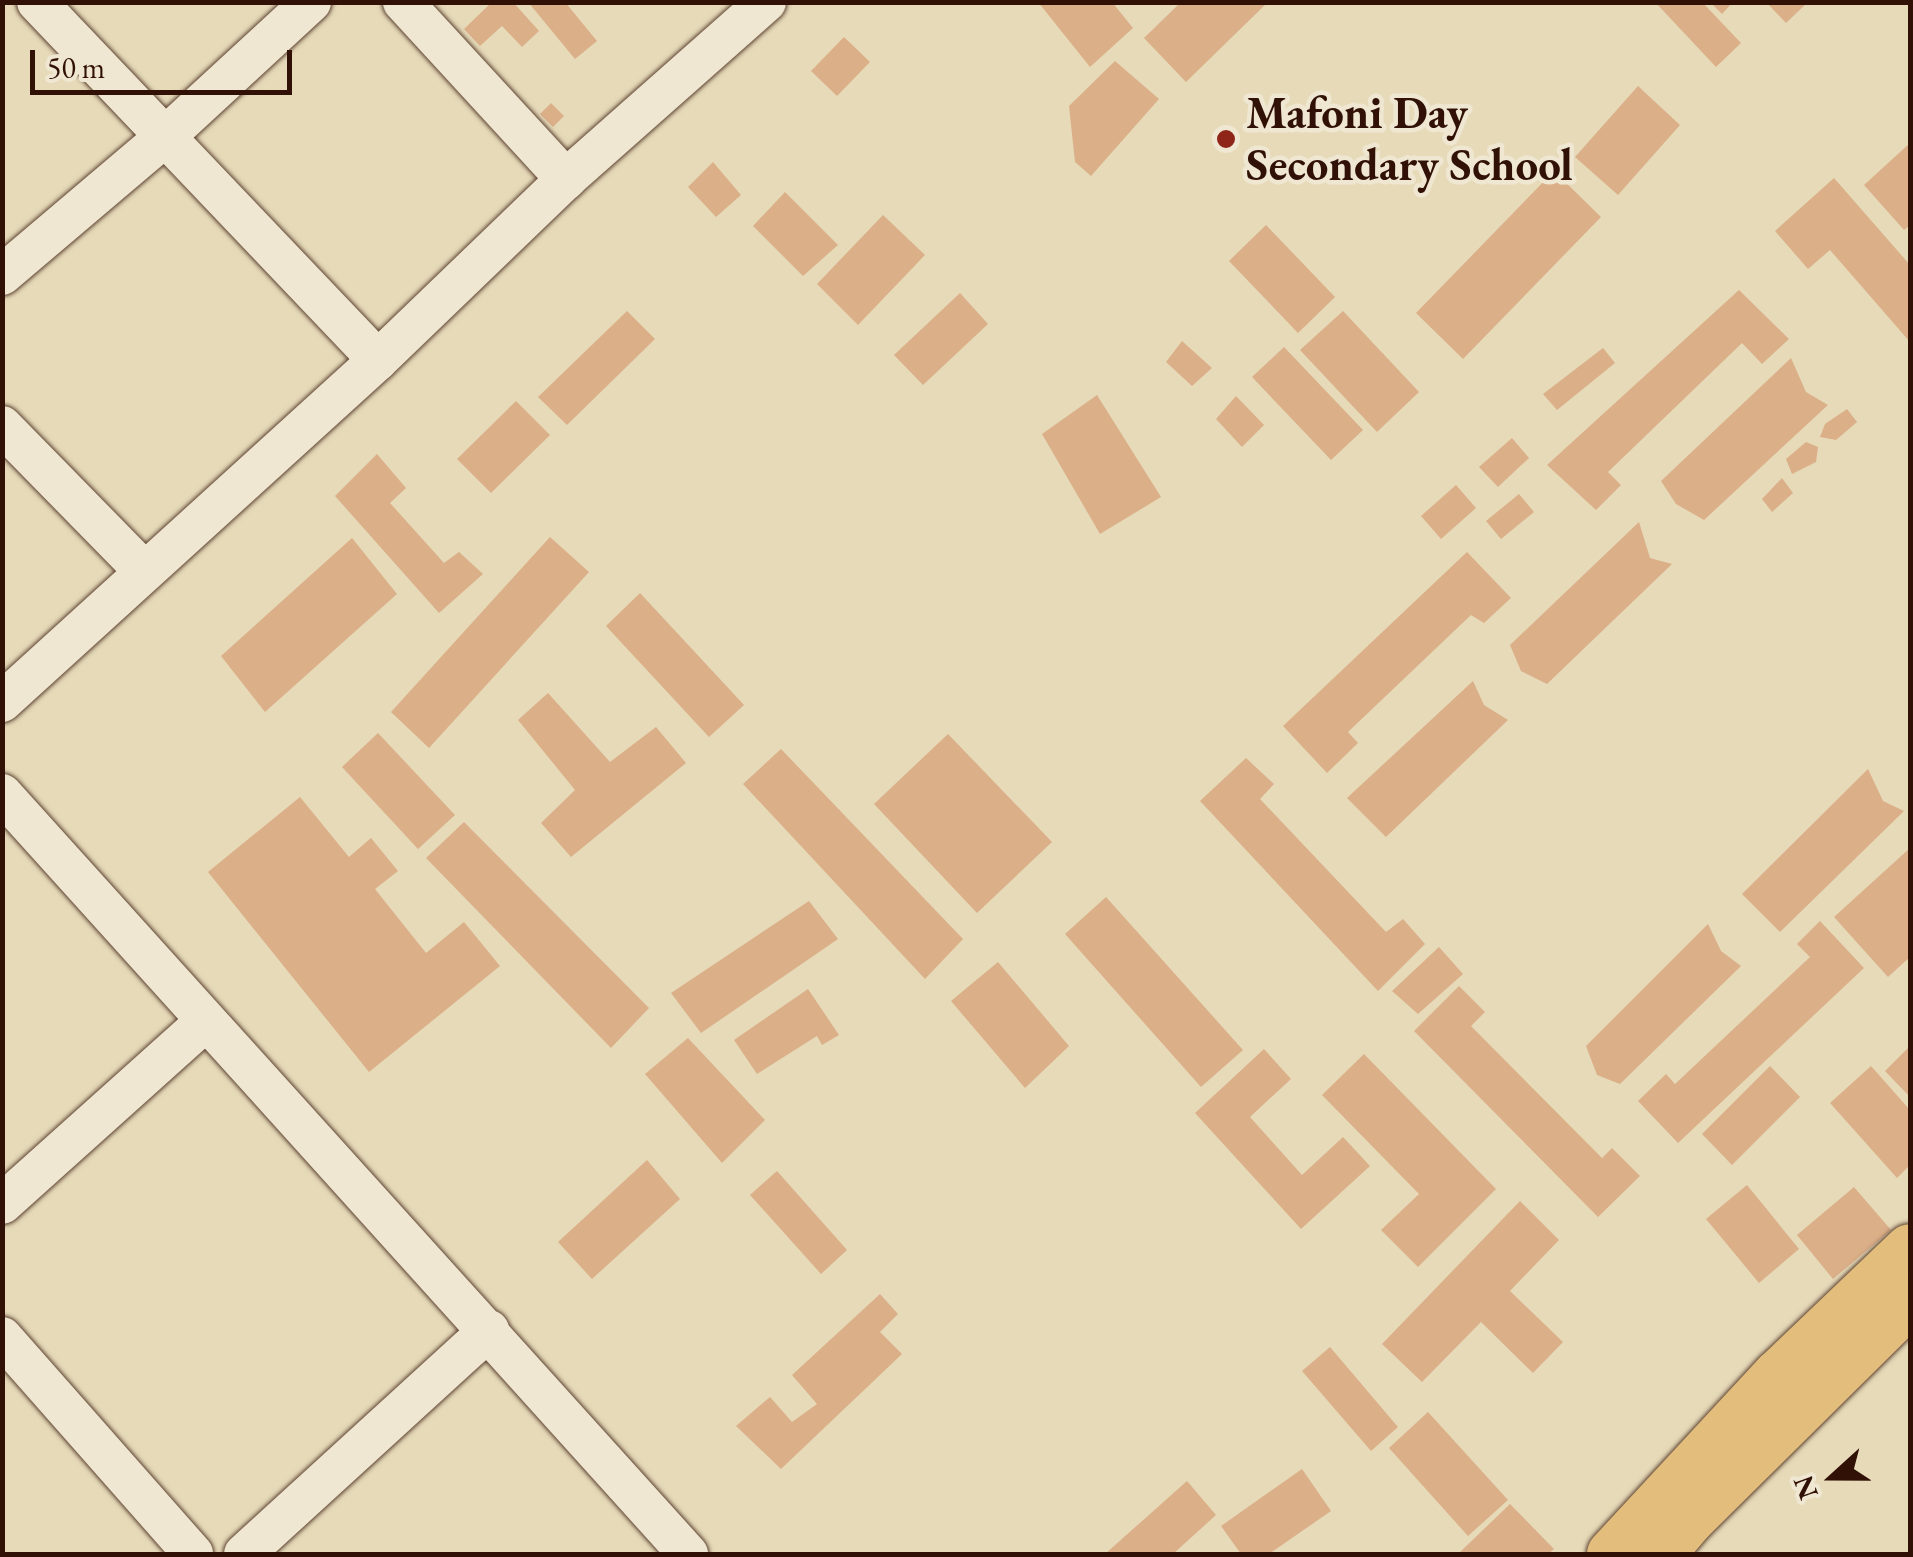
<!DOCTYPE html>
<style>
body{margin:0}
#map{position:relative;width:1913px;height:1557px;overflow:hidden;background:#e6dab9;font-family:"EB Garamond",serif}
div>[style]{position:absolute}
.building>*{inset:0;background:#dbaf88}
.roads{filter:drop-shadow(0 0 2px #5e4332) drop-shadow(0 0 2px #5e4332)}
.minor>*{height:40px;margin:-20px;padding:0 20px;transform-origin:20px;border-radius:20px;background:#efe7d2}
.major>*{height:50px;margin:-25px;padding:0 25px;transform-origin:25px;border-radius:25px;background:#e3bd7c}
.dots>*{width:28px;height:28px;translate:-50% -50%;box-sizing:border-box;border:5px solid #efe7d2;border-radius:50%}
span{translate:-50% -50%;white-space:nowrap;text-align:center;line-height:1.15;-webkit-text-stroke:9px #efe7d2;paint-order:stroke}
.poi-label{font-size:45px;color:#311105;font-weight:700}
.left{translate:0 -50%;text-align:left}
.frame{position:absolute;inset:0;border:5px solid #311105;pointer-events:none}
.north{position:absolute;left:1783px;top:1427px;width:100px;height:100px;-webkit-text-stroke:8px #efe7d2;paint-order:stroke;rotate:249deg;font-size:28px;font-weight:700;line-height:40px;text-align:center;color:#311105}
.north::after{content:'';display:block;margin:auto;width:35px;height:45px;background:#311105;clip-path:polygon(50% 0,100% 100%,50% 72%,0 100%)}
.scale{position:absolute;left:30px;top:50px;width:262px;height:45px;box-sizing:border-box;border:5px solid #311105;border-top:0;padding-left:12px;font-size:30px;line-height:35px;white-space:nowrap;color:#311105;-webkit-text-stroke:8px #efe7d2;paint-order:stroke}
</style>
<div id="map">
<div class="building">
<i style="clip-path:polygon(492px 2px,513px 2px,539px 31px,522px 47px,502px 26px,480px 46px,464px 29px)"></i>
<i style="clip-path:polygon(528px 2px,565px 2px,597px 41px,575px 59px)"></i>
<i style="clip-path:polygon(1038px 2px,1112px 2px,1133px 28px,1090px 67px)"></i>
<i style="clip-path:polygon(1181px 2px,1268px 2px,1186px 82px,1144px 38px)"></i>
<i style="clip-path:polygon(1655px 2px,1702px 2px,1741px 43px,1716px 67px)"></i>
<i style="clip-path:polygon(1710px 2px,1733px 2px,1722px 14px)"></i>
<i style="clip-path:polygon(1766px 2px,1808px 2px,1786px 23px)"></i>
<i style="clip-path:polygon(844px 37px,870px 62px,837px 96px,811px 71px)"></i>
<i style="clip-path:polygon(1115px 61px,1159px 99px,1091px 176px,1075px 162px,1069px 106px)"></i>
<i style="clip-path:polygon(1638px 86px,1680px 125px,1618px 195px,1575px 157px)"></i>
<i style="clip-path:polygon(551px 103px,564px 116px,553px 127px,540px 114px)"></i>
<i style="clip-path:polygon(1910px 143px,1910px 225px,1904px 230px,1864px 185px)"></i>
<i style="clip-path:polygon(713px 162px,741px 195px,716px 217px,688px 187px)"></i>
<i style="clip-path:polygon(1554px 171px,1601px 217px,1463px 359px,1416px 313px)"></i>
<i style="clip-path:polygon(1834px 178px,1910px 265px,1910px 342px,1830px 250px,1808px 269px,1775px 231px)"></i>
<i style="clip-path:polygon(785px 192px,838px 245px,803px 276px,753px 226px)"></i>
<i style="clip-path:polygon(883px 215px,925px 255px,858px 325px,817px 284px)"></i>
<i style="clip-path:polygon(1266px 225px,1335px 297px,1298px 333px,1229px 261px)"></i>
<i style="clip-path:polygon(1739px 290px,1789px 339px,1762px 364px,1742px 343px,1608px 472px,1621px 485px,1596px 510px,1547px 465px)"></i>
<i style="clip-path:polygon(960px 293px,988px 324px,923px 385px,894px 355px)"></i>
<i style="clip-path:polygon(627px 311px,655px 339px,567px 425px,538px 397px)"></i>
<i style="clip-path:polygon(1343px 311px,1419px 392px,1377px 432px,1300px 350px)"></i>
<i style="clip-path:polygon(1182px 341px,1212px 368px,1192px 386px,1166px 362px)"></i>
<i style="clip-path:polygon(1284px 347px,1363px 430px,1331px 460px,1252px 377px)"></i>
<i style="clip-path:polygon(1603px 348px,1615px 363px,1557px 410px,1543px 394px)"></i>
<i style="clip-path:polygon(1791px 358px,1806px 392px,1828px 405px,1704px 520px,1676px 504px,1661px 481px)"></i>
<i style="clip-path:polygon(1097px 395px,1161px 497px,1100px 534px,1042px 434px)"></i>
<i style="clip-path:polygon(1236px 396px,1264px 425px,1242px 447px,1216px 419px)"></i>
<i style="clip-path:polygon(516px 401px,550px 435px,491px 493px,457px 459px)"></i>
<i style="clip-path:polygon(1847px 409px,1857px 422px,1836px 440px,1820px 437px,1825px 424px)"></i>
<i style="clip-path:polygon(1512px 438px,1529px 458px,1498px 487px,1479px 467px)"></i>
<i style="clip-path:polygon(1806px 442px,1818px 447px,1816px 462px,1792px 474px,1786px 459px)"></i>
<i style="clip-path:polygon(377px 454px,406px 488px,390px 503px,444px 563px,459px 552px,483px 574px,439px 613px,335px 496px)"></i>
<i style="clip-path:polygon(1782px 478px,1793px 493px,1772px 512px,1762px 499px)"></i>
<i style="clip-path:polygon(1456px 485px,1476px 508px,1441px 539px,1421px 516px)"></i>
<i style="clip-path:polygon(1519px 494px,1534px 512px,1501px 539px,1486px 521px)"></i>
<i style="clip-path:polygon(1639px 522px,1650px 558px,1672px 564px,1547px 684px,1521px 671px,1510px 645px)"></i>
<i style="clip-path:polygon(550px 537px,589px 572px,429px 748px,391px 712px)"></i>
<i style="clip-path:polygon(352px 538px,397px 594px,265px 712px,221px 656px)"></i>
<i style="clip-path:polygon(1467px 552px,1511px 598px,1484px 623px,1471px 615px,1348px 732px,1358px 743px,1327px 773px,1283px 726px)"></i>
<i style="clip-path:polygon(640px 593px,744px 705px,709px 737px,606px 626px)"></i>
<i style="clip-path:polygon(1473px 681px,1484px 705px,1508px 720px,1386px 837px,1347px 798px)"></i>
<i style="clip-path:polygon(548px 693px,610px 762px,656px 727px,686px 763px,571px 857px,541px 823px,575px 790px,518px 720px)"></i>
<i style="clip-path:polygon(378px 733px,455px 815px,418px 849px,342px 767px)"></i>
<i style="clip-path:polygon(948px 734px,1052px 842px,977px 913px,874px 804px)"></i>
<i style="clip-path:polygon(781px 749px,963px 939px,925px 979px,743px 784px)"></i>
<i style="clip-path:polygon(1246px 758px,1274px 784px,1260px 799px,1386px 932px,1403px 919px,1425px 944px,1378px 991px,1200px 801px)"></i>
<i style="clip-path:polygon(1868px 769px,1883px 801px,1904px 811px,1780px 932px,1742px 894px)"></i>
<i style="clip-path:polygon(300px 797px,349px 857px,371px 838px,398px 871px,375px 889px,426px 953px,464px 922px,500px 966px,369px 1072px,208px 872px)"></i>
<i style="clip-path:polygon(464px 822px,649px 1008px,611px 1048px,426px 858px)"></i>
<i style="clip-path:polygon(1910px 848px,1910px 957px,1888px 977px,1834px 917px)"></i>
<i style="clip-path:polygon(1106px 897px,1243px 1050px,1201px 1087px,1065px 934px)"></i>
<i style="clip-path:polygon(809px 901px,838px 939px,701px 1033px,671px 993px)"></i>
<i style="clip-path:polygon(1820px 921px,1864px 968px,1678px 1143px,1638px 1101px,1666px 1074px,1675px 1084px,1810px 957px,1797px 944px)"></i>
<i style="clip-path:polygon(1708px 924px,1721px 951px,1741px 966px,1620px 1084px,1597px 1075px,1586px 1046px)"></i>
<i style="clip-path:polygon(1439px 947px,1463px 974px,1418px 1014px,1392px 991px)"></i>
<i style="clip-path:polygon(998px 962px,1069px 1046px,1025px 1088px,951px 1001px)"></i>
<i style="clip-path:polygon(1459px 986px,1485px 1012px,1471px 1026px,1602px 1158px,1612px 1148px,1640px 1176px,1598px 1217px,1414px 1031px)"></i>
<i style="clip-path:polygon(808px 989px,839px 1035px,822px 1045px,817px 1036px,757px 1074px,734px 1040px)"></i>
<i style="clip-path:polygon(688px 1038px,765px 1120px,722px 1163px,645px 1074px)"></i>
<i style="clip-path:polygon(1910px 1046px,1910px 1097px,1885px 1071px)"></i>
<i style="clip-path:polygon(1264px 1049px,1291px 1079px,1250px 1117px,1302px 1175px,1343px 1137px,1370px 1166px,1301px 1229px,1195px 1113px)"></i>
<i style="clip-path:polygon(1364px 1054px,1496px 1189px,1418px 1267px,1381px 1230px,1419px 1194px,1322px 1095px)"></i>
<i style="clip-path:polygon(1770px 1066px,1800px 1097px,1732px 1165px,1702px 1134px)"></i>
<i style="clip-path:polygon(1871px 1066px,1910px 1110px,1910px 1165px,1897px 1178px,1830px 1103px)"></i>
<i style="clip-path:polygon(647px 1160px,680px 1199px,592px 1279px,558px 1242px)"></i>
<i style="clip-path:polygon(777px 1171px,847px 1250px,821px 1274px,750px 1195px)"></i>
<i style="clip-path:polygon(1747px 1185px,1799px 1249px,1759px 1283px,1706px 1219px)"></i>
<i style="clip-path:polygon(1854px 1187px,1891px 1230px,1833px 1279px,1797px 1235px)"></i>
<i style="clip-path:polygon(1520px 1201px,1559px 1240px,1510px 1291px,1563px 1342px,1533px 1373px,1481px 1322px,1422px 1382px,1382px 1344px)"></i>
<i style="clip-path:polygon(880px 1294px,898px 1314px,880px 1332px,902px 1354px,781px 1469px,736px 1426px,770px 1397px,792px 1422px,817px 1404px,792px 1375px)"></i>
<i style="clip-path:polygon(1330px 1347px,1398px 1427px,1371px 1451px,1302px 1371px)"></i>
<i style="clip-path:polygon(1428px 1412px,1508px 1500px,1468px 1536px,1389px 1448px)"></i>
<i style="clip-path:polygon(1302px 1469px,1331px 1511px,1269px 1554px,1241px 1554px,1221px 1526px)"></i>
<i style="clip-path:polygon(1187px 1481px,1216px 1515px,1173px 1554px,1105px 1554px)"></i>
<i style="clip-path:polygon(1510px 1504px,1554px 1549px,1548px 1554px,1458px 1554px)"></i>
</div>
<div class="roads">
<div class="minor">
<i style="left:37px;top:2px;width:494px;rotate:46.4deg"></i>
<i style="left:403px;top:2px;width:241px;rotate:47.4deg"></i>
<i style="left:2px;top:275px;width:216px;rotate:-40.3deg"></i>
<i style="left:167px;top:135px;width:196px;rotate:-42.7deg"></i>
<i style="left:2px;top:426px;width:203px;rotate:45.6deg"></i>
<i style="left:2px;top:702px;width:508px;rotate:-42.29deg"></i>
<i style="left:378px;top:360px;width:261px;rotate:-43.9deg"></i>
<i style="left:566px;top:179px;width:267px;rotate:-41.5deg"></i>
<i style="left:2px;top:794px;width:1024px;rotate:47.93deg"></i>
<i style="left:2px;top:1204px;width:273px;rotate:-41.9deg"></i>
<i style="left:2px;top:1337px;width:289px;rotate:48.6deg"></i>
<i style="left:244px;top:1554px;width:332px;rotate:-42.4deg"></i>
</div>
<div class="major">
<i style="left:1612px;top:1554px;width:244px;rotate:-47.2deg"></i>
<i style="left:1778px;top:1375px;width:182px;rotate:-43.7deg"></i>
<i style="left:1660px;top:1554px;width:45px;rotate:-49.5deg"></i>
<i style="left:1689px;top:1520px;width:311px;rotate:-44.7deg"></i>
</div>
</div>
<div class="dots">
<i style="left:1226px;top:139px;background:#8f2418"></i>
</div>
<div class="poi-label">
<span class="left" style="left:1246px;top:139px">Mafoni Day<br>Secondary School</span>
</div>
<div class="frame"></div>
<div class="north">N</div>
<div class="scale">50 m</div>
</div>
